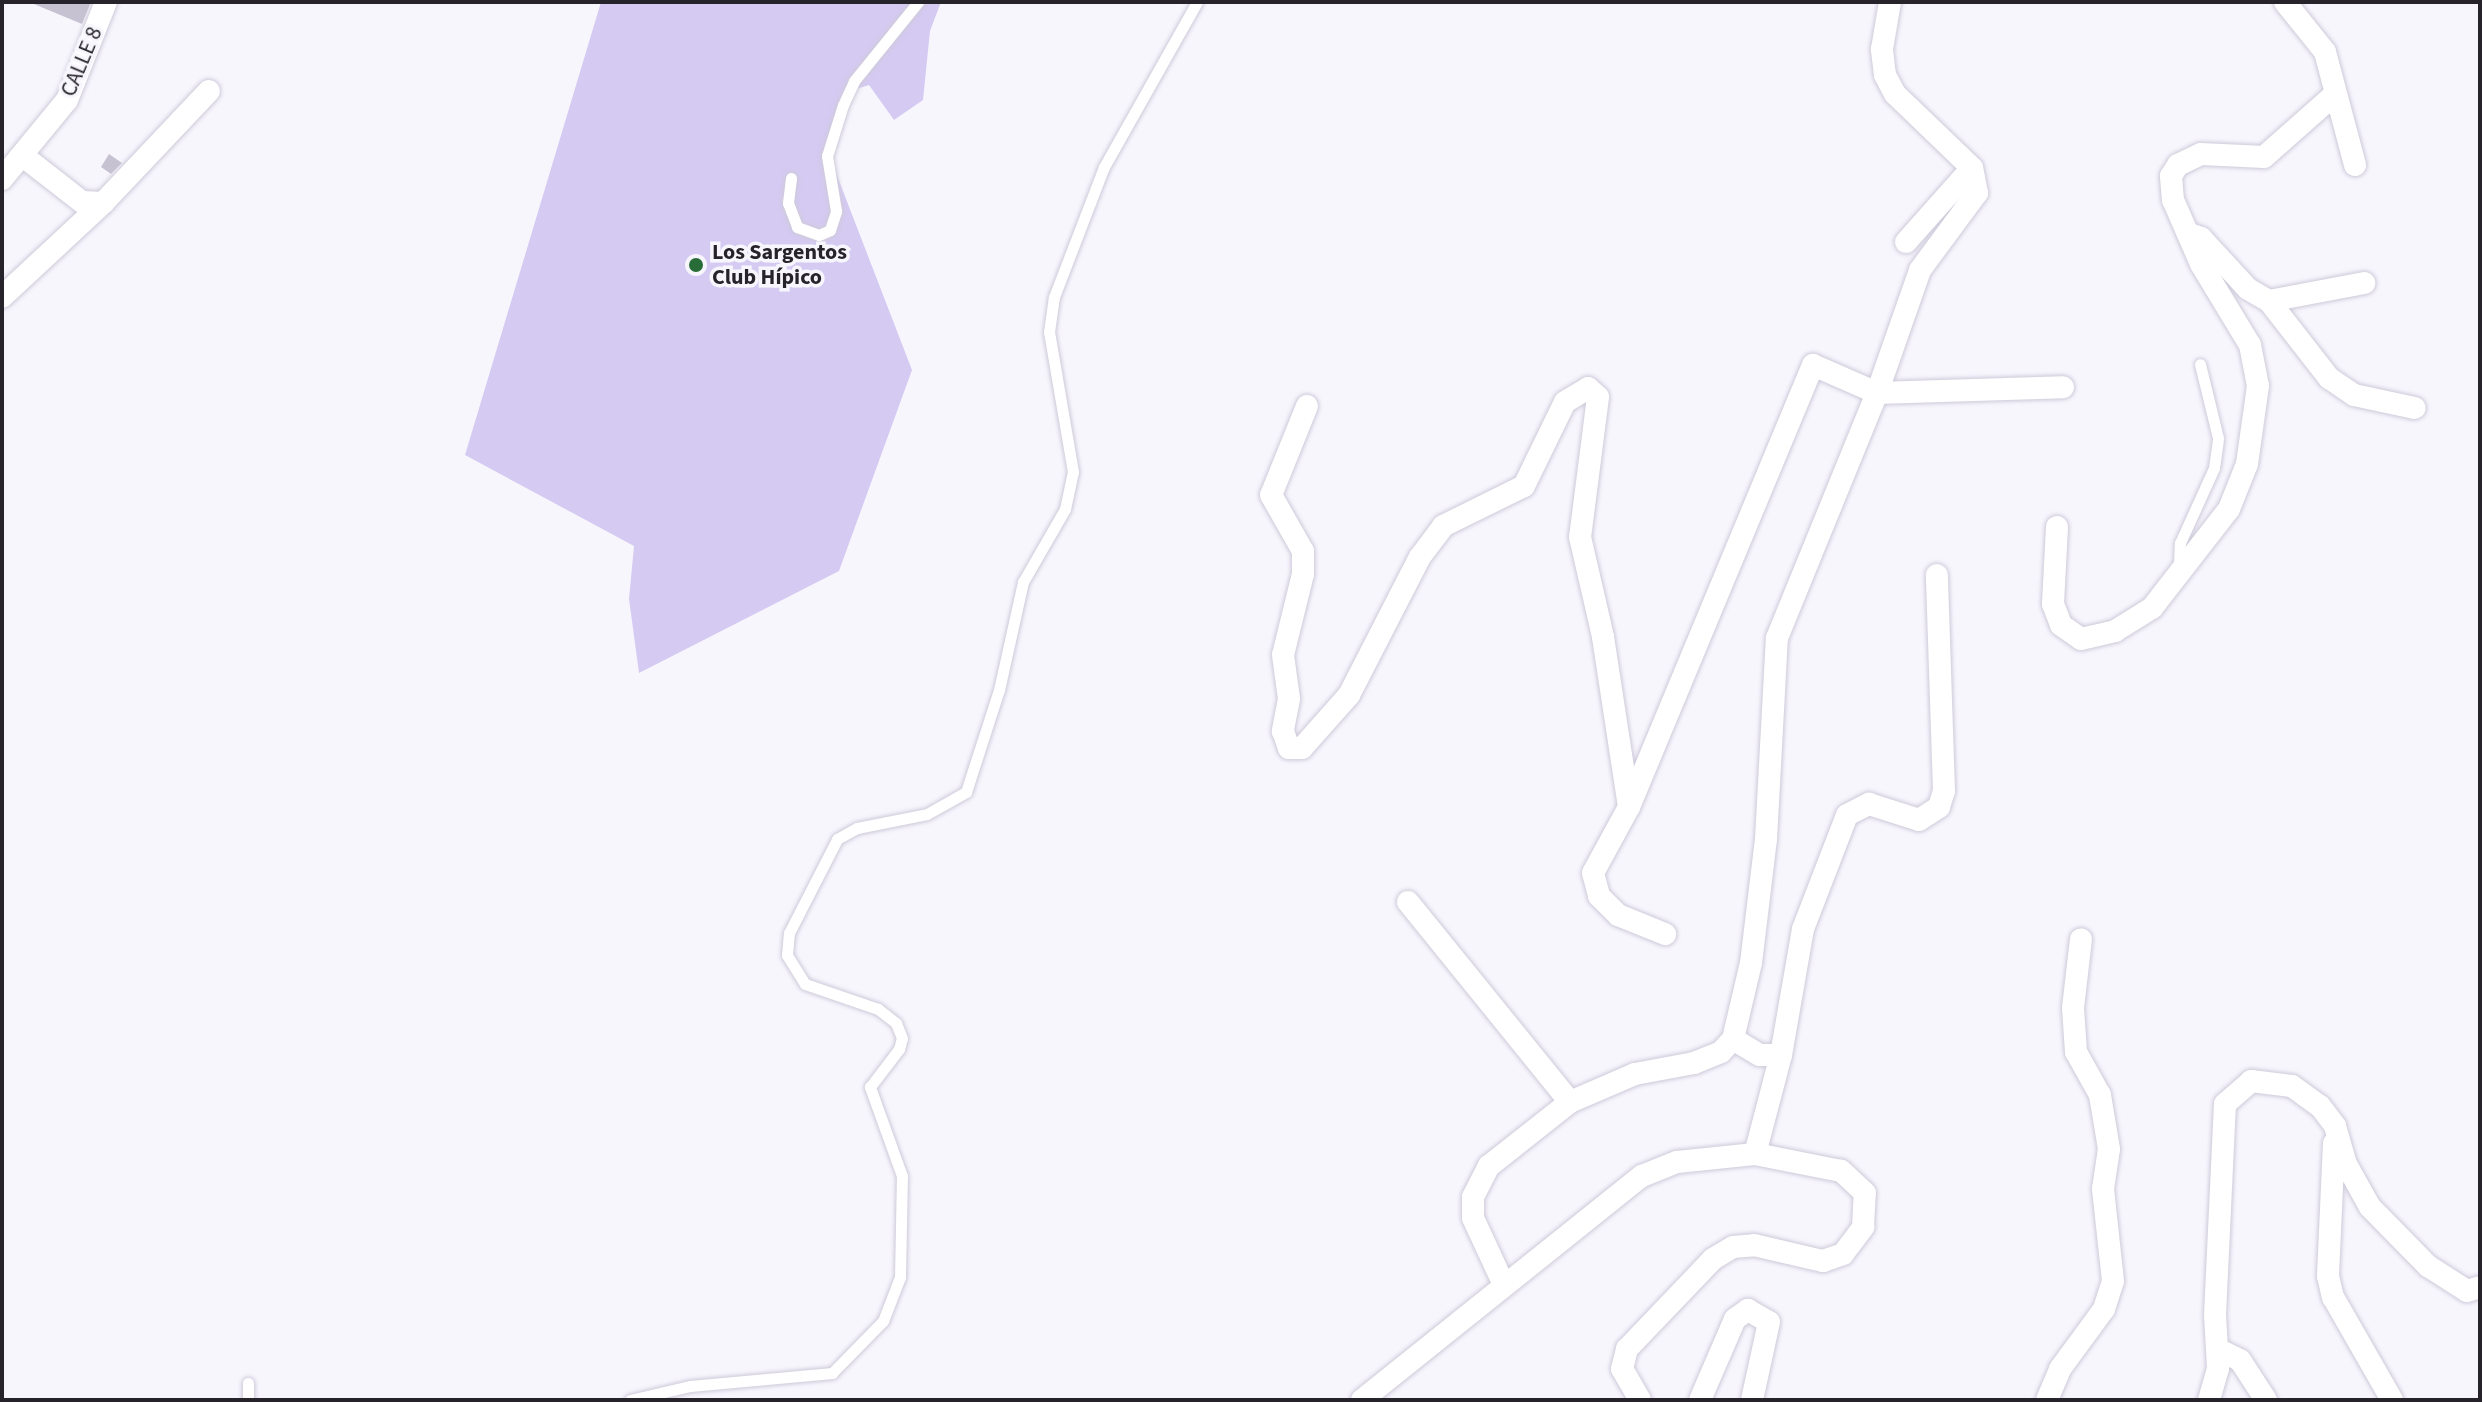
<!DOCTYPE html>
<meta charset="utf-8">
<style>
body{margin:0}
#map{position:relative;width:2482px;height:1402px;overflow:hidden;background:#f8f6fd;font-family:"Source Sans 3",sans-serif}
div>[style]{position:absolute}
.green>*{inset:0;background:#d5caf2}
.building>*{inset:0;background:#c6c2d1}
.roads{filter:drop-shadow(0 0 2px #cecada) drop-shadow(0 0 2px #cecada)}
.lane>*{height:11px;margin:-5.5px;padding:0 5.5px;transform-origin:5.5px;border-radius:5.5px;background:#fff}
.street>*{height:22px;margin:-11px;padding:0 11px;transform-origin:11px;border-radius:11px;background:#fff}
.dots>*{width:22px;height:22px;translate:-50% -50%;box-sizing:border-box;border:4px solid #f8f6fd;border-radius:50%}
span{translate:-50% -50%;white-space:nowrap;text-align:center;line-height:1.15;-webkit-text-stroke:7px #f8f6fd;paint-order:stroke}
.street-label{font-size:22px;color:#26242a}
.poi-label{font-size:22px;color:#26242a;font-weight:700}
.left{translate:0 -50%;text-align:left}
.frame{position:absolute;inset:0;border:4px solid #26242a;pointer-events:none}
</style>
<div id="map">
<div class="green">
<i style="clip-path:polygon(601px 2px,941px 2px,930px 31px,923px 100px,894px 120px,869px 85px,853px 90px,831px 160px,912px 370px,839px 571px,639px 673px,629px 599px,634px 546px,465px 455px)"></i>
</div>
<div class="building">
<i style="clip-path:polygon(29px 2px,91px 2px,82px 24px)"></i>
<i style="clip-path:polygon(109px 154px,122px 163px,111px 174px,101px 167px)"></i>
</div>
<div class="roads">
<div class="lane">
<i style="left:791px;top:178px;width:25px;rotate:97deg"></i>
<i style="left:788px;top:203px;width:26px;rotate:69deg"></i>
<i style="left:797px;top:227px;width:23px;rotate:20deg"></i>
<i style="left:819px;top:235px;width:12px;rotate:-24deg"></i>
<i style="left:830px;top:230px;width:20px;rotate:-72deg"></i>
<i style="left:836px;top:211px;width:56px;rotate:-99.3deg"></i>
<i style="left:827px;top:156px;width:53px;rotate:-72.6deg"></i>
<i style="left:843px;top:105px;width:26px;rotate:-65deg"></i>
<i style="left:854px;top:81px;width:102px;rotate:-51deg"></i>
<i style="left:2179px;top:566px;width:23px;rotate:-88deg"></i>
<i style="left:2180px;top:543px;width:82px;rotate:-65.6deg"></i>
<i style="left:2214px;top:468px;width:30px;rotate:-82deg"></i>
<i style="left:2218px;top:438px;width:76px;rotate:-103.7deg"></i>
<i style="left:248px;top:1383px;width:17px;rotate:90deg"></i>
<i style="left:630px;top:1400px;width:62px;rotate:-13.1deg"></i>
<i style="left:690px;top:1386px;width:143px;rotate:-5.2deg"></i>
<i style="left:832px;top:1373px;width:73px;rotate:-45.6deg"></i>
<i style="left:883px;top:1321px;width:47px;rotate:-68.9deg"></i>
<i style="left:900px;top:1277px;width:101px;rotate:-88.9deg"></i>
<i style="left:902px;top:1176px;width:95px;rotate:-109.8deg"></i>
<i style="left:870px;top:1087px;width:48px;rotate:-52.7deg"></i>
<i style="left:899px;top:1049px;width:11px;rotate:-75deg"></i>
<i style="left:902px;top:1038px;width:16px;rotate:-112deg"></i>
<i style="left:896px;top:1023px;width:23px;rotate:-142deg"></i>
<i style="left:878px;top:1009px;width:77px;rotate:-161.1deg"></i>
<i style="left:805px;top:984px;width:34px;rotate:-122deg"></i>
<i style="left:787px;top:955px;width:22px;rotate:-85deg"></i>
<i style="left:789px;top:933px;width:106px;rotate:-62.9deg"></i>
<i style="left:837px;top:839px;width:23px;rotate:-29deg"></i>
<i style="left:857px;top:828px;width:71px;rotate:-11.3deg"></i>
<i style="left:927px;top:814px;width:45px;rotate:-29.4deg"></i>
<i style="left:966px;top:792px;width:107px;rotate:-72.1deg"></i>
<i style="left:999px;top:690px;width:111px;rotate:-77.5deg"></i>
<i style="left:1023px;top:582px;width:84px;rotate:-60.1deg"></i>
<i style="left:1065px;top:509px;width:38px;rotate:-78deg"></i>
<i style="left:1073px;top:472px;width:142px;rotate:-99.7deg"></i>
<i style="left:1049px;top:332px;width:35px;rotate:-82deg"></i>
<i style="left:1054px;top:297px;width:139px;rotate:-69deg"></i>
<i style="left:1104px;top:167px;width:189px;rotate:-60.6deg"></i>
</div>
<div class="street">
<i style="left:2285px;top:2px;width:64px;rotate:51.3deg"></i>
<i style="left:2325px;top:52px;width:117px;rotate:75.1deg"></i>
<i style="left:23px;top:156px;width:75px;rotate:37.9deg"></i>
<i style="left:82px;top:202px;width:21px;rotate:3deg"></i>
<i style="left:103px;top:203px;width:154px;rotate:-46.6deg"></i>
<i style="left:2px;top:179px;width:102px;rotate:-50.6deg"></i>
<i style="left:67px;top:100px;width:105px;rotate:-68.3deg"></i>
<i style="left:2190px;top:234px;width:12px;rotate:20deg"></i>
<i style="left:2201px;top:238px;width:69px;rotate:47.3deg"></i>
<i style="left:2248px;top:289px;width:24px;rotate:30deg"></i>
<i style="left:2269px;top:301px;width:97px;rotate:-10.7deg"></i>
<i style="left:1906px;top:242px;width:99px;rotate:-48.3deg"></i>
<i style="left:2px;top:297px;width:138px;rotate:-42.9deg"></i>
<i style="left:2269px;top:301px;width:98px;rotate:52.1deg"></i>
<i style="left:2329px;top:378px;width:30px;rotate:34deg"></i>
<i style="left:2354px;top:395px;width:62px;rotate:12deg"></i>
<i style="left:1307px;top:406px;width:96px;rotate:112deg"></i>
<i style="left:1271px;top:495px;width:64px;rotate:60.3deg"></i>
<i style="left:1303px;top:551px;width:23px;rotate:90deg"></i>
<i style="left:1303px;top:574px;width:83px;rotate:103.9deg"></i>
<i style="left:1283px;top:655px;width:44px;rotate:82.2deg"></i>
<i style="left:1289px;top:699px;width:33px;rotate:101deg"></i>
<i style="left:1283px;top:731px;width:18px;rotate:71deg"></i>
<i style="left:1289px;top:748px;width:13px"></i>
<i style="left:1302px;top:748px;width:71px;rotate:-48.4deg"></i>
<i style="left:1349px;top:695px;width:155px;rotate:-62.8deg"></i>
<i style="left:1420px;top:557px;width:39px;rotate:-53deg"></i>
<i style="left:1443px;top:526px;width:90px;rotate:-26.3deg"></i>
<i style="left:1524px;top:486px;width:93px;rotate:-64deg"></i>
<i style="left:1565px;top:402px;width:27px;rotate:-31deg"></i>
<i style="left:1588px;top:388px;width:13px;rotate:42deg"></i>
<i style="left:1598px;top:397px;width:141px;rotate:97.3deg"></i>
<i style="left:1580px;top:537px;width:103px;rotate:77deg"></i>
<i style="left:1603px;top:637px;width:172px;rotate:81.3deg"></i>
<i style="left:1629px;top:807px;width:479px;rotate:-67.4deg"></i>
<i style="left:1813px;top:365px;width:70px;rotate:23.6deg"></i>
<i style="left:1877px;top:393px;width:186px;rotate:-1.8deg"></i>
<i style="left:2057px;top:527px;width:77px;rotate:93deg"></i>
<i style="left:2053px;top:604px;width:22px;rotate:69deg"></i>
<i style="left:2061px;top:625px;width:24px;rotate:35deg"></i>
<i style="left:2081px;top:639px;width:35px;rotate:-13deg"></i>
<i style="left:2115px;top:631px;width:44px;rotate:-31.9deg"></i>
<i style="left:2152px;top:608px;width:125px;rotate:-52.1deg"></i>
<i style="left:2229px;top:509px;width:48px;rotate:-68.2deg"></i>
<i style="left:2247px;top:464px;width:79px;rotate:-82deg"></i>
<i style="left:2258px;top:386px;width:42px;rotate:-101deg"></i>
<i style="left:2250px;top:345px;width:95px;rotate:-121.2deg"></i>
<i style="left:2201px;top:264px;width:70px;rotate:-113.6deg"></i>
<i style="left:2173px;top:200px;width:24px;rotate:-95deg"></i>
<i style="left:2171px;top:176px;width:13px;rotate:-58deg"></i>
<i style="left:2178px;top:165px;width:25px;rotate:-26deg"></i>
<i style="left:2201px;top:154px;width:63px;rotate:2.7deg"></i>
<i style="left:2264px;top:157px;width:92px;rotate:-41.5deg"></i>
<i style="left:1629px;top:807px;width:75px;rotate:118.6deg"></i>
<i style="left:1593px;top:873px;width:24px;rotate:75deg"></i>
<i style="left:1599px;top:896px;width:27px;rotate:45deg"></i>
<i style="left:1618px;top:915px;width:51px;rotate:22deg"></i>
<i style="left:1408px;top:902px;width:257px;rotate:51deg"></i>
<i style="left:1733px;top:1039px;width:31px;rotate:31deg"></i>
<i style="left:1760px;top:1055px;width:21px"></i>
<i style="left:2334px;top:1143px;width:133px;rotate:92.6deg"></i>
<i style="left:2328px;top:1276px;width:22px;rotate:77deg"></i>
<i style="left:2333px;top:1297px;width:119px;rotate:60.2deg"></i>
<i style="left:1504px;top:1285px;width:74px;rotate:-114.8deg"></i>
<i style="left:1473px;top:1218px;width:21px;rotate:-90deg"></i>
<i style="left:1473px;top:1197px;width:35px;rotate:-63deg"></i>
<i style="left:1489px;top:1166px;width:103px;rotate:-38.3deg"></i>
<i style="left:1570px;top:1102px;width:71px;rotate:-23.3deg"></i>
<i style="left:1635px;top:1074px;width:60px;rotate:-10.6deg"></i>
<i style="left:1694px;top:1063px;width:29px;rotate:-22deg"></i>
<i style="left:1721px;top:1052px;width:18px;rotate:-47deg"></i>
<i style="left:1733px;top:1039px;width:78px;rotate:-76.7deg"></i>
<i style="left:1751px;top:963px;width:125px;rotate:-83.1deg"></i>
<i style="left:1766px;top:839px;width:201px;rotate:-86.9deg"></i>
<i style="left:1777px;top:638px;width:265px;rotate:-67.8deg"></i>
<i style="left:1877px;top:393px;width:130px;rotate:-70.7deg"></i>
<i style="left:1920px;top:270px;width:96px;rotate:-53.5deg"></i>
<i style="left:1977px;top:193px;width:25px;rotate:-101deg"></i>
<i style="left:1972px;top:168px;width:107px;rotate:-136.1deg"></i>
<i style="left:1895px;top:94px;width:21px;rotate:-118deg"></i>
<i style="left:1885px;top:75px;width:26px;rotate:-97deg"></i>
<i style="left:1882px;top:49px;width:48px;rotate:-80.3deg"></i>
<i style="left:2217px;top:1349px;width:25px;rotate:26deg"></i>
<i style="left:2240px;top:1360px;width:48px;rotate:57deg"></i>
<i style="left:1362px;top:1400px;width:359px;rotate:-38.7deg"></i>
<i style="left:1642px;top:1176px;width:38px;rotate:-22deg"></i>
<i style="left:1677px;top:1162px;width:78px;rotate:-5.9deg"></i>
<i style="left:1755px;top:1154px;width:102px;rotate:-75.3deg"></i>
<i style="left:1781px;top:1055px;width:128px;rotate:-80.1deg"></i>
<i style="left:1803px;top:929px;width:122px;rotate:-68.9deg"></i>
<i style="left:1847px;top:815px;width:25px;rotate:-27deg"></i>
<i style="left:1869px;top:804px;width:52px;rotate:17.7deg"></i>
<i style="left:1919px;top:820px;width:24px;rotate:-33deg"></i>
<i style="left:1939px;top:807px;width:17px;rotate:-73deg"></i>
<i style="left:1944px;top:791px;width:216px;rotate:-91.9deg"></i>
<i style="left:1640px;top:1400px;width:36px;rotate:-120deg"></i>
<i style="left:1622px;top:1369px;width:21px;rotate:-76deg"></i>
<i style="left:1627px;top:1349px;width:124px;rotate:-46.3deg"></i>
<i style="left:1713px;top:1259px;width:23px;rotate:-31deg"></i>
<i style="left:1733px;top:1247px;width:21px;rotate:-5deg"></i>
<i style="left:1754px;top:1245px;width:71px;rotate:13.1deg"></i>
<i style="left:1823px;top:1261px;width:21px;rotate:-19deg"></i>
<i style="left:1843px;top:1254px;width:34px;rotate:-53deg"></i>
<i style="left:1863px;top:1227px;width:34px;rotate:-87deg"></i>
<i style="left:1865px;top:1193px;width:33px;rotate:-137deg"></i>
<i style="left:1841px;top:1171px;width:88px;rotate:-168.8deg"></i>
<i style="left:1700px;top:1400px;width:88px;rotate:-66.6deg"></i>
<i style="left:1735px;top:1319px;width:16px;rotate:-35deg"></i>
<i style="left:1748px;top:1310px;width:24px;rotate:30deg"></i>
<i style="left:1769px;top:1322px;width:80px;rotate:102.3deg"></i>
<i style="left:2047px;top:1400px;width:34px;rotate:-67deg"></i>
<i style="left:2060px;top:1369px;width:74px;rotate:-53.7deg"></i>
<i style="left:2104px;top:1309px;width:29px;rotate:-72deg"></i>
<i style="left:2113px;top:1281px;width:93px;rotate:-96.2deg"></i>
<i style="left:2103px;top:1189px;width:40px;rotate:-81.5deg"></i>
<i style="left:2109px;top:1149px;width:55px;rotate:-99.5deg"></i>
<i style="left:2100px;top:1095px;width:49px;rotate:-119.2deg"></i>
<i style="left:2076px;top:1052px;width:44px;rotate:-93.9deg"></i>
<i style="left:2073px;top:1008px;width:69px;rotate:-83.4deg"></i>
<i style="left:2209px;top:1400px;width:33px;rotate:-74deg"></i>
<i style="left:2218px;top:1368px;width:53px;rotate:-93.2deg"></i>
<i style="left:2215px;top:1315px;width:211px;rotate:-87.3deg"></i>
<i style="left:2225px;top:1104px;width:35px;rotate:-41deg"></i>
<i style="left:2251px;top:1081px;width:41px;rotate:7deg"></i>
<i style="left:2292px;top:1086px;width:34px;rotate:36deg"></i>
<i style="left:2320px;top:1106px;width:25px;rotate:53deg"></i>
<i style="left:2335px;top:1126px;width:40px;rotate:74deg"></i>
<i style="left:2346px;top:1164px;width:49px;rotate:60.8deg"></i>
<i style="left:2370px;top:1207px;width:83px;rotate:45.5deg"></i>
<i style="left:2428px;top:1266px;width:46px;rotate:32.7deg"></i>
<i style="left:2467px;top:1291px;width:14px;rotate:-17deg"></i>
</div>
</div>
<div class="dots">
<i style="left:696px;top:265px;background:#286d38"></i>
</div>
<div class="street-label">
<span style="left:82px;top:62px;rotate:-67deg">CALLE 8</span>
</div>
<div class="poi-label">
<span class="left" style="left:712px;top:265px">Los Sargentos<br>Club Hípico</span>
</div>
<div class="frame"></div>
</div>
